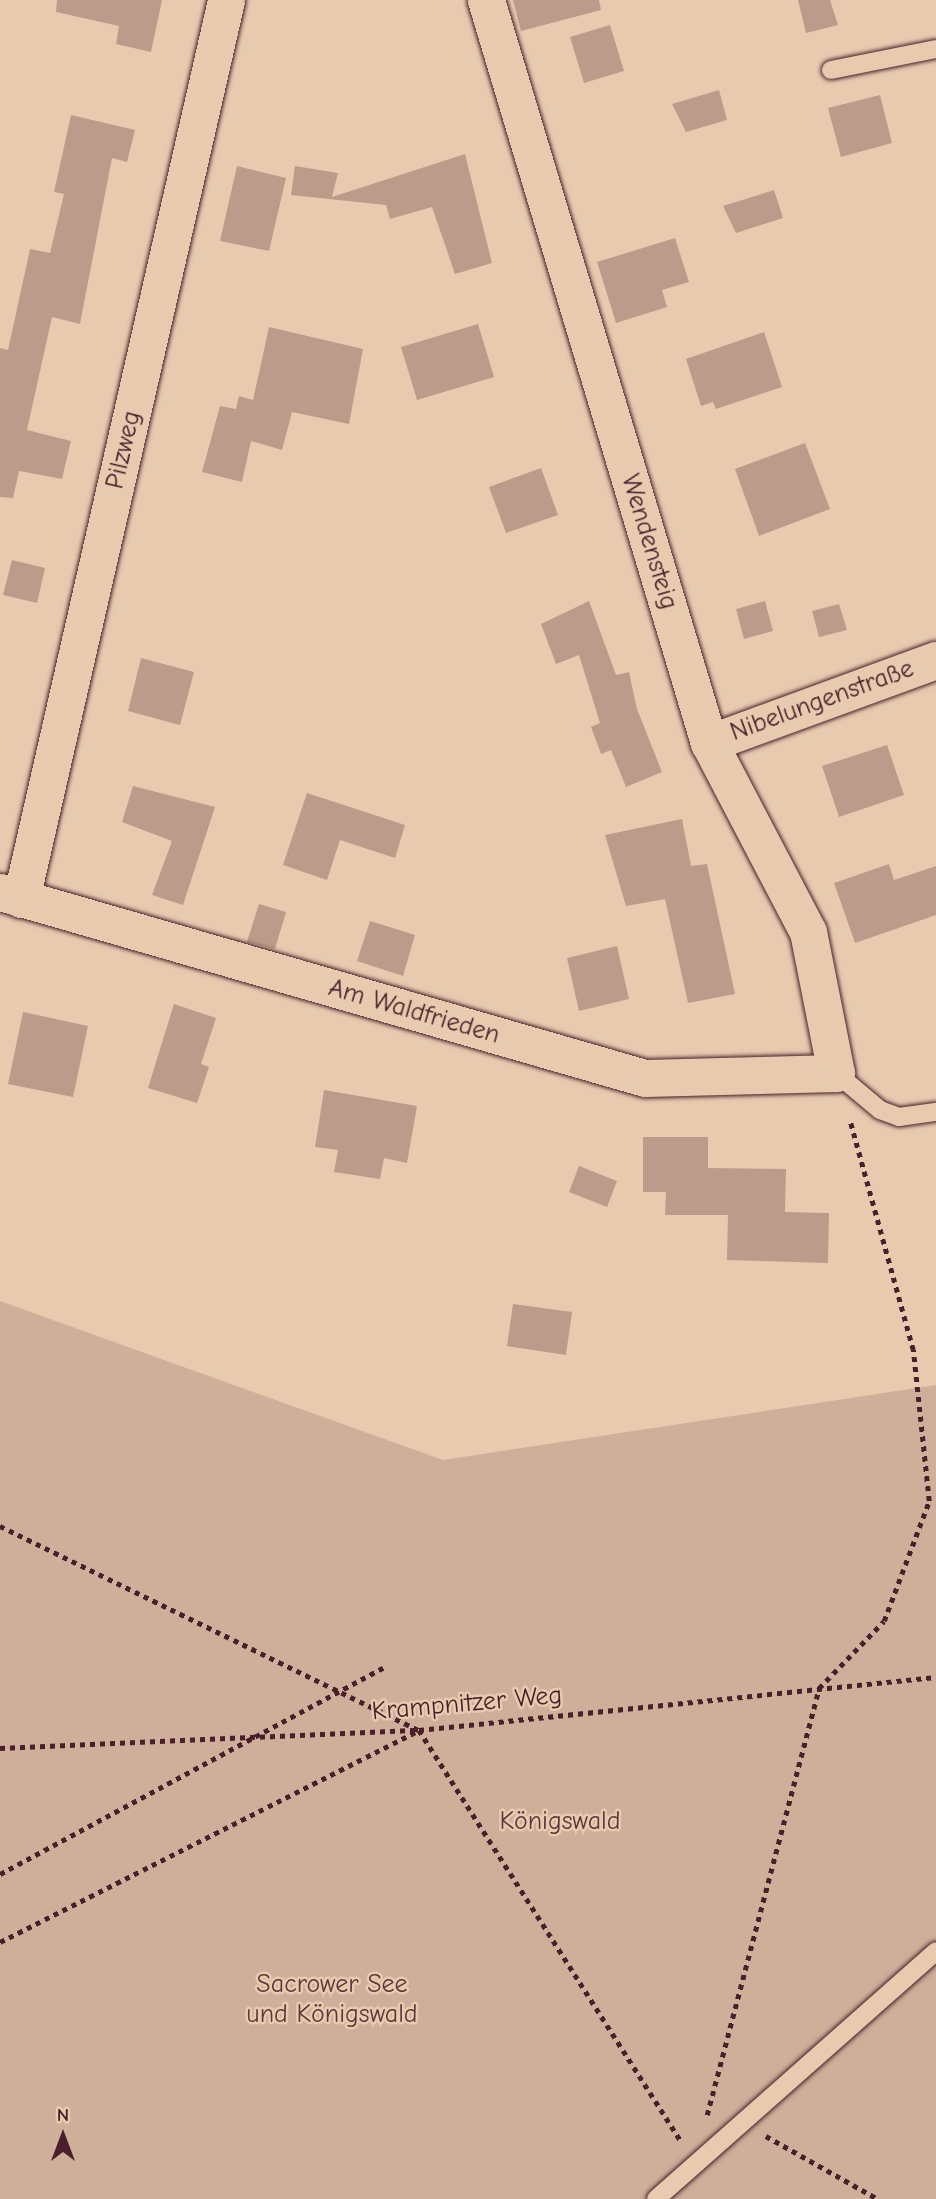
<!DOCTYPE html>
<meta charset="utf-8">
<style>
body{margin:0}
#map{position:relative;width:936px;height:2199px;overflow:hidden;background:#e8cbaf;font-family:"Comic Neue",sans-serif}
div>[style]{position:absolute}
.green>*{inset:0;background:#cfaf99}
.building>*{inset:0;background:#bc9b8b}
.path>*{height:4.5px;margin-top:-2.25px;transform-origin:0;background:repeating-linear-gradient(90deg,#4a1f2b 0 5px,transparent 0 10px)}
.roads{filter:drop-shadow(0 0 2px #4a1f2b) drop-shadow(0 0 2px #4a1f2b)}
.lane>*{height:18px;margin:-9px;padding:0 9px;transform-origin:9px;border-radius:9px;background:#e8cbaf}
.street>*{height:37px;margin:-18.5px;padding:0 18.5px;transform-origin:18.5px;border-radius:18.5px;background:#e8cbaf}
span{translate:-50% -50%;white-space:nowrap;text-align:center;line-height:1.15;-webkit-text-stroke:5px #e8cbaf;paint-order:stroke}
.street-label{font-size:26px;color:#4a1f2b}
.park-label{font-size:26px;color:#5e353c}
.north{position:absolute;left:28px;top:2101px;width:70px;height:70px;-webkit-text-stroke:5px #e8cbaf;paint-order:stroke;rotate:0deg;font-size:19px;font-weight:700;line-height:28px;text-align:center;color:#4a1f2b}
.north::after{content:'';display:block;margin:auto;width:24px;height:32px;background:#4a1f2b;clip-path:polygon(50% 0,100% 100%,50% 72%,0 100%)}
</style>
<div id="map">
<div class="green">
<i style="clip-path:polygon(0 1301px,443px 1460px,936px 1385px,936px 2199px,0 2199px)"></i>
</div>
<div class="building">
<i style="clip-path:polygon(57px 0,162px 0,151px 52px,116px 44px,119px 26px,56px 12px)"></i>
<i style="clip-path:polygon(513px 0,599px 0,601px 10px,521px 31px)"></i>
<i style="clip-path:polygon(798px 0,830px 0,838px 25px,806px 33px)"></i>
<i style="clip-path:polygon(610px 25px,624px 71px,584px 83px,570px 37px)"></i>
<i style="clip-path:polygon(719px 90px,727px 120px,686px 132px,672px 104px)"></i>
<i style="clip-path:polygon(880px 95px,892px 143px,841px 157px,828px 108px)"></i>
<i style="clip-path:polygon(71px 115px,135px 130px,127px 162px,112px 158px,80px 324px,52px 317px,27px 430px,71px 441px,62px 479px,19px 471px,13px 498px,0 497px,0 348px,8px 350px,30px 249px,50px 253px,64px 194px,54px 192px)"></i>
<i style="clip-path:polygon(465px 154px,492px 263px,455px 274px,432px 207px,390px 219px,386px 205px,291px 195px,295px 166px,338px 173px,332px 197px)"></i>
<i style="clip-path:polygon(237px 166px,286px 178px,269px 251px,220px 241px)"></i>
<i style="clip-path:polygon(774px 190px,783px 218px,736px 233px,723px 206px)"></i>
<i style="clip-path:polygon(675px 238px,689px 282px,662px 290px,667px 307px,616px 323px,597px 262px)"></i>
<i style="clip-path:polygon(478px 324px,494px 377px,417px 400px,401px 347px)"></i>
<i style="clip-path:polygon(269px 327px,363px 349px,349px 424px,292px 412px,282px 450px,251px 441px,242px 482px,202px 472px,220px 406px,236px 409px,239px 396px,253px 400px)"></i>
<i style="clip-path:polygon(764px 332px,782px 387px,716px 409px,713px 402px,701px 406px,686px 359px)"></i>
<i style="clip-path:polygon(805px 443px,830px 509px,759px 536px,735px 469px)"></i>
<i style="clip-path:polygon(541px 468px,558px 515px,506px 533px,489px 487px)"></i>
<i style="clip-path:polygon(12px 560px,45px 568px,37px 603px,3px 595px)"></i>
<i style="clip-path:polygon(589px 601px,616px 675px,629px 672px,637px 709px,662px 772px,626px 787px,611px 750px,601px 754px,591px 727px,600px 723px,579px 655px,556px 664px,541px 624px)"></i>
<i style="clip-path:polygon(765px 601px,773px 631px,744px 639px,736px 609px)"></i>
<i style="clip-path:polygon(839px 604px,847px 630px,819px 637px,812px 611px)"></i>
<i style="clip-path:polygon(141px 658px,194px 672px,180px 725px,128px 711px)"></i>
<i style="clip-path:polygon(887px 745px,904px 795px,839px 817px,822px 766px)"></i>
<i style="clip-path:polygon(133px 786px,215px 807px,183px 905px,152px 895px,172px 841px,122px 822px)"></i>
<i style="clip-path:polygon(307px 793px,405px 825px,395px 858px,340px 840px,327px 880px,283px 865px)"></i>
<i style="clip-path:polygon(682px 819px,691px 866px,707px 864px,735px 994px,688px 1003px,665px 899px,626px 906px,605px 835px)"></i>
<i style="clip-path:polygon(889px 864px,894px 880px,936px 866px,936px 915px,855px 943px,834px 883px)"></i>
<i style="clip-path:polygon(259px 904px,286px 912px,275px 949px,247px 942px)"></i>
<i style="clip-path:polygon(370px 921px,415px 935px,403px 976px,357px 961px)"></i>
<i style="clip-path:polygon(617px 946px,629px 999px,579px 1011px,567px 958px)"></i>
<i style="clip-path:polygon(174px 1004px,216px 1018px,201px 1064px,209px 1067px,197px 1103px,148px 1088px)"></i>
<i style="clip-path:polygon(23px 1012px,88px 1026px,73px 1097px,8px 1084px)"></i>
<i style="clip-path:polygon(324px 1090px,417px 1106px,407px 1163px,384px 1158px,380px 1179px,334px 1172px,338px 1150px,315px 1147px)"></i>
<i style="clip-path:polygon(643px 1137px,708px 1137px,708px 1168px,786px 1169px,785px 1212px,829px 1213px,828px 1263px,727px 1260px,728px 1215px,665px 1215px,666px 1192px,643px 1192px)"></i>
<i style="clip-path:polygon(579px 1166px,617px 1181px,607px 1207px,569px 1192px)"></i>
<i style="clip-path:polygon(513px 1304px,572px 1312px,566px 1355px,507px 1346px)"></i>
</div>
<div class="path">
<i style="left:0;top:1526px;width:466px;rotate:26deg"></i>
<i style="left:419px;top:1730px;width:488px;rotate:57.5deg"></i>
<i style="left:0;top:1748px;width:419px;rotate:-2.5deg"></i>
<i style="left:419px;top:1730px;width:520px;rotate:-5.85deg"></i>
<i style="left:0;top:1874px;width:437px;rotate:-28.3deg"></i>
<i style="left:0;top:1942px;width:465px;rotate:-26.8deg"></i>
<i style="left:707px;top:2115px;width:441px;rotate:-75.3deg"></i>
<i style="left:819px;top:1688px;width:93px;rotate:-45.9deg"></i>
<i style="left:884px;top:1621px;width:128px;rotate:-69.4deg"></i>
<i style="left:929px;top:1501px;width:152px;rotate:-96deg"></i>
<i style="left:913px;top:1350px;width:237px;rotate:-105.4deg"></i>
<i style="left:766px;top:2136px;width:129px;rotate:29.4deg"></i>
</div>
<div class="roads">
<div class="lane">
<i style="left:831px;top:70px;width:107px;rotate:-11.3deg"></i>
<i style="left:836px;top:1073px;width:57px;rotate:40.1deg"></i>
<i style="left:880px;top:1110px;width:20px;rotate:20deg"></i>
<i style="left:899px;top:1117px;width:37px;rotate:-8deg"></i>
<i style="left:656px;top:2199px;width:374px;rotate:-41.5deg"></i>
</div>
<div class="street">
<i style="left:709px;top:743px;width:242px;rotate:-20.1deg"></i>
<i style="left:0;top:892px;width:671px;rotate:16.09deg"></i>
<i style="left:645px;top:1078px;width:191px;rotate:-1.5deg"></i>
<i style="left:836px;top:1073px;width:144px;rotate:-101.2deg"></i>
<i style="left:808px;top:932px;width:213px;rotate:-117.6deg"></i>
<i style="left:709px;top:743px;width:776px;rotate:-106.71deg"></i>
<i style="left:21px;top:899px;width:922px;rotate:-77.15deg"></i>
</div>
</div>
<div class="street-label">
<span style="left:124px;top:450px;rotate:-77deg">Pilzweg</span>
<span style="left:649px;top:542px;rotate:73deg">Wendensteig</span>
<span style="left:822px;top:701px;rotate:-20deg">Nibelungenstraße</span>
<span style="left:414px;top:1012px;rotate:16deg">Am Waldfrieden</span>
<span style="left:467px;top:1704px;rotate:-5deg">Krampnitzer Weg</span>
</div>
<div class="park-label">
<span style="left:560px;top:1822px">Königswald</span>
<span style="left:332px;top:2000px">Sacrower See<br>und Königswald</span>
</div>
<div class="north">N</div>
</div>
